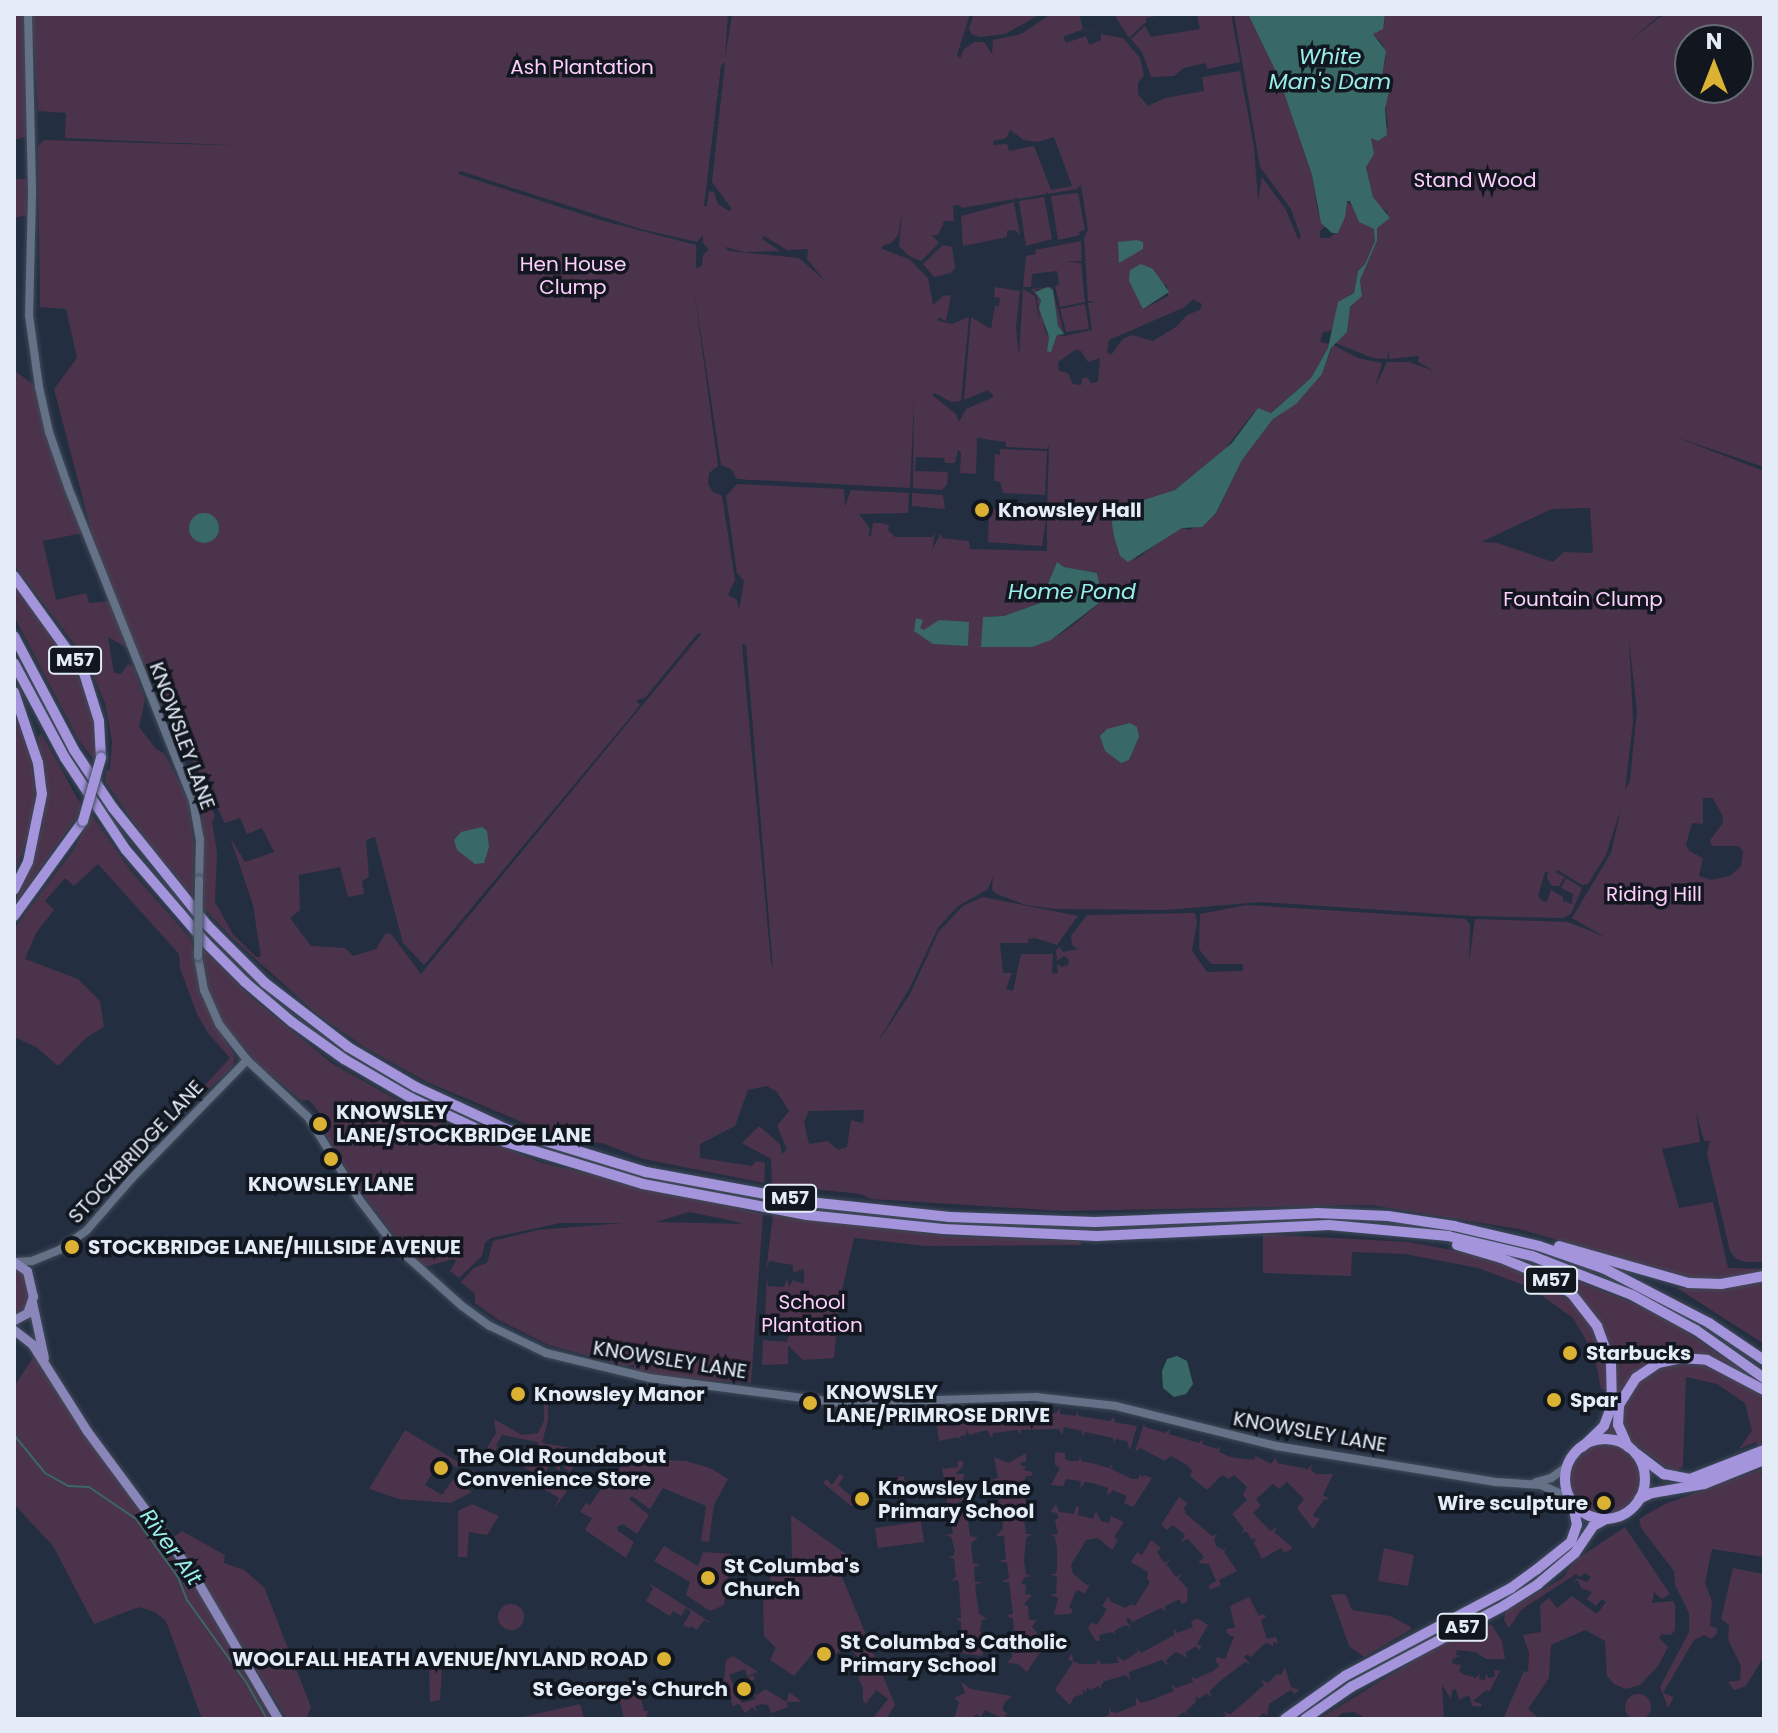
<!DOCTYPE html>
<style>
body{margin:0}
#map{position:relative;width:1778px;height:1733px;overflow:hidden;background:#232f41;font-family:Poppins,sans-serif}
div>[style]{position:absolute}
.green>*{inset:0;background:#4b334b}
.round{border-radius:50%}
.water>*{inset:0;background:#396966}
.stream>*{height:2px;margin:-1px;padding:0 1px;transform-origin:1px;border-radius:1px;background:#396966}
.roads{filter:drop-shadow(0 0 2px #404a59) drop-shadow(0 0 2px #404a59)}
.secondary>*{height:8px;margin:-4px;padding:0 4px;transform-origin:4px;border-radius:4px;background:#647186}
.primary>*{height:9px;margin:-4.5px;padding:0 4.5px;transform-origin:4.5px;border-radius:4.5px;background:#8a86ba}
.highway>*{height:10px;margin:-5px;padding:0 5px;transform-origin:5px;border-radius:5px;background:#a394dc}
.highway>.ring{margin:-5px;padding:0;box-sizing:content-box;background:none;border:10px solid #a394dc;border-radius:50%}
.bridges{filter:drop-shadow(0 0 2px #404a59) drop-shadow(0 0 2px #404a59)}
.secondary-bridge>*{height:8px;margin:-4px;padding:0 4px;transform-origin:4px;border-radius:4px;background:#647186}
.highway-bridge>*{height:10px;margin:-5px;padding:0 5px;transform-origin:5px;border-radius:5px;background:#a394dc}
.dots>*{width:22px;height:22px;translate:-50% -50%;box-sizing:border-box;border:4px solid #12171f;border-radius:50%}
span{translate:-50% -50%;white-space:nowrap;text-align:center;line-height:1.15;-webkit-text-stroke:7px #12171f;paint-order:stroke}
.shield-label span{padding:2px 6px;background:#12171f;border:2px solid;border-radius:6px;-webkit-text-stroke-width:0}
.shield-label{font-size:18px;color:#e4ecf8;font-weight:700}
.park-label{font-size:20px;color:#fecefd}
.poi-label{font-size:20px;color:#e4ecf8;font-weight:700}
.left{translate:0 -50%;text-align:left}
.right{translate:-100% -50%;text-align:right}
.street-label{font-size:20px;color:#e4ecf8}
.water-label{font-size:22px;color:#99eeea;font-style:italic}
.frame{position:absolute;inset:0;border:16px solid #e4ecf8;pointer-events:none}
.north{position:absolute;left:1674px;top:24px;width:80px;height:80px;box-sizing:border-box;background:#12171f;border:2px solid #666c76;border-radius:50%;rotate:0deg;font-size:22px;font-weight:700;line-height:32px;text-align:center;color:#e4ecf8}
.north::after{content:'';display:block;margin:auto;width:28px;height:36px;background:#dbb233;clip-path:polygon(50% 0,100% 100%,50% 72%,0 100%)}
</style>
<div id="map">
<div class="green">
<i style="clip-path:polygon(14px 14px,23px 14px,28px 136px,14px 140px)"></i>
<i style="clip-path:polygon(evenodd,32px 14px,728px 14px,725px 59px,732px 14px,970px 14px,957px 55px,960px 59px,964px 49px,974px 42px,984px 42px,992px 54px,993px 40px,1021px 34px,1051px 14px,1079px 14px,1083px 29px,1063px 37px,1066px 43px,1086px 36px,1089px 44px,1092px 44px,1101px 40px,1101px 34px,1123px 38px,1140px 58px,1144px 75px,1138px 83px,1138px 94px,1148px 106px,1165px 98px,1204px 91px,1202px 77px,1240px 71px,1254px 147px,1258px 201px,1262px 177px,1286px 210px,1298px 239px,1301px 237px,1291px 209px,1260px 167px,1234px 14px,1248px 14px,1279px 78px,1312px 175px,1318px 212px,1325px 227px,1320px 231px,1320px 238px,1329px 238px,1340px 230px,1346px 200px,1375px 229px,1375px 241px,1365px 264px,1358px 271px,1354px 293px,1344px 298px,1336px 314px,1334px 330px,1323px 332px,1320px 342px,1329px 344px,1328px 348px,1311px 378px,1270px 413px,1264px 410px,1254px 412px,1225px 449px,1175px 490px,1160px 496px,1135px 560px,1167px 536px,1182px 528px,1190px 530px,1216px 514px,1242px 460px,1273px 419px,1322px 374px,1333px 345px,1358px 358px,1382px 363px,1375px 387px,1387px 362px,1409px 362px,1434px 371px,1418px 362px,1419px 356px,1389px 359px,1389px 349px,1387px 359px,1373px 358px,1335px 343px,1347px 332px,1349px 310px,1362px 292px,1360px 280px,1377px 241px,1376px 228px,1388px 212px,1377px 205px,1373px 197px,1366px 166px,1374px 154px,1371px 139px,1388px 127px,1382px 77px,1386px 56px,1383px 45px,1373px 34px,1384px 24px,1385px 14px,1661px 14px,1626px 44px,1660px 17px,1671px 14px,1764px 14px,1764px 467px,1673px 436px,1764px 471px,1764px 1262px,1745px 1262px,1736px 1259px,1730px 1251px,1707px 1154px,1710px 1141px,1704px 1141px,1696px 1112px,1700px 1142px,1662px 1149px,1679px 1208px,1713px 1202px,1728px 1268px,1764px 1269px,1764px 1274px,1726px 1280px,1693px 1279px,1519px 1229px,1371px 1205px,1062px 1211px,871px 1199px,861px 1194px,772px 1185px,771px 1159px,742px 1143px,759px 1126px,780px 1144px,782px 1154px,787px 1149px,777px 1126px,789px 1111px,777px 1092px,767px 1086px,748px 1090px,735px 1126px,700px 1144px,700px 1158px,752px 1166px,756px 1161px,765px 1163px,764px 1183px,643px 1159px,602px 1143px,583px 1142px,529px 1125px,427px 1082px,366px 1048px,317px 1014px,233px 939px,204px 908px,202px 808px,210px 805px,215px 816px,212px 822px,217px 853px,215px 902px,233px 934px,256px 957px,261px 957px,253px 905px,230px 837px,245px 862px,274px 852px,262px 828px,247px 834px,240px 818px,225px 823px,142px 663px,92px 534px,54px 389px,77px 358px,66px 309px,40px 307px,38px 146px,44px 140px,252px 146px,65px 138px,66px 113px,38px 111px,32px 14px,1690px 40px,1738px 40px,1738px 88px,1690px 88px,1690px 40px,32px 14px,725px 62px,712px 182px,732px 209px,729px 211px,718px 204px,714px 192px,709px 191px,707px 206px,704px 206px,721px 66px,725px 62px,32px 14px,1010px 130px,1024px 140px,1038px 142px,1054px 137px,1072px 186px,1051px 190px,1034px 146px,1009px 151px,1007px 144px,994px 145px,993px 141px,1006px 138px,1010px 130px,32px 14px,460px 171px,641px 229px,697px 242px,703px 235px,703px 243px,709px 250px,703px 255px,702px 266px,696px 268px,696px 245px,600px 220px,458px 174px,460px 171px,32px 14px,1081px 185px,1088px 230px,1084px 238px,1088px 301px,1097px 302px,1088px 303px,1092px 330px,1064px 336px,1057px 335px,1052px 350px,1047px 350px,1049px 337px,1045px 331px,1043px 313px,1039px 308px,1041px 299px,1036px 294px,1036px 289px,1053px 290px,1058px 326px,1064px 334px,1052px 287px,1031px 289px,1037px 297px,1039px 314px,1042px 313px,1039px 315px,1040px 323px,1035px 296px,1023px 289px,1019px 356px,1016px 327px,1020px 291px,995px 287px,994px 297px,1000px 298px,999px 306px,995px 306px,991px 329px,971px 317px,964px 400px,988px 390px,994px 397px,966px 409px,959px 422px,956px 414px,932px 395px,935px 393px,951px 402px,961px 401px,969px 317px,952px 324px,938px 321px,938px 317px,946px 321px,951px 295px,943px 296px,933px 305px,928px 278px,909px 259px,882px 249px,882px 246px,891px 243px,898px 235px,902px 211px,899px 246px,909px 256px,921px 261px,939px 243px,932px 235px,938px 235px,944px 221px,954px 221px,953px 206px,960px 205px,961px 208px,1015px 199px,1016px 196px,1017px 199px,1046px 194px,1046px 191px,1048px 194px,1077px 189px,1081px 185px,32px 14px,764px 236px,787px 250px,808px 249px,807px 259px,824px 280px,799px 258px,728px 251px,725px 247px,744px 252px,780px 251px,762px 239px,764px 236px,32px 14px,1155px 273px,1159px 282px,1167px 286px,1168px 296px,1143px 309px,1137px 292px,1130px 285px,1155px 273px,32px 14px,694px 289px,721px 465px,731px 469px,737px 479px,910px 488px,914px 399px,913px 488px,942px 490px,947px 485px,948px 472px,915px 471px,916px 457px,944px 458px,945px 463px,955px 463px,958px 450px,961px 452px,960px 473px,976px 474px,977px 438px,1006px 442px,1006px 447px,1047px 449px,1049px 445px,1047px 511px,989px 509px,988px 542px,1042px 546px,1047px 514px,1047px 551px,970px 549px,969px 541px,942px 538px,941px 533px,932px 550px,935px 532px,932px 537px,895px 537px,888px 530px,889px 525px,881px 523px,873px 523px,871px 536px,868px 536px,870px 529px,859px 514px,908px 513px,909px 493px,851px 490px,845px 507px,844px 489px,737px 484px,726px 496px,737px 573px,744px 581px,739px 610px,737px 600px,728px 595px,735px 580px,722px 496px,713px 492px,708px 484px,709px 473px,718px 466px,694px 289px,32px 14px,1193px 299px,1202px 304px,1200px 310px,1187px 315px,1176px 327px,1153px 341px,1132px 335px,1123px 339px,1111px 355px,1107px 352px,1109px 340px,1185px 307px,1193px 299px,32px 14px,1075px 350px,1081px 351px,1088px 362px,1100px 358px,1098px 382px,1091px 383px,1087px 377px,1082px 378px,1081px 385px,1073px 384px,1068px 373px,1059px 371px,1058px 362px,1075px 350px,32px 14px,1590px 508px,1593px 553px,1564px 552px,1553px 562px,1497px 543px,1481px 542px,1552px 509px,1590px 508px,32px 14px,1057px 562px,1064px 567px,1097px 573px,1103px 600px,1072px 626px,1051px 640px,983px 617px,1004px 616px,1040px 603px,1057px 562px,32px 14px,702px 633px,421px 974px,391px 934px,386px 933px,376px 949px,353px 956px,345px 948px,311px 946px,290px 918px,300px 910px,299px 875px,340px 867px,348px 897px,364px 894px,362px 881px,369px 877px,366px 840px,375px 837px,403px 943px,424px 965px,633px 714px,640px 705px,636px 700px,645px 698px,697px 634px,702px 633px,32px 14px,1629px 639px,1637px 711px,1630px 780px,1625px 791px,1633px 722px,1629px 639px,32px 14px,742px 644px,746px 645px,773px 968px,771px 963px,742px 644px,32px 14px,1125px 725px,1139px 737px,1129px 760px,1121px 763px,1105px 751px,1102px 734px,1125px 725px,32px 14px,1703px 798px,1713px 798px,1722px 815px,1723px 823px,1710px 840px,1712px 846px,1739px 846px,1743px 852px,1741px 866px,1730px 876px,1711px 880px,1699px 876px,1703px 858px,1689px 851px,1686px 845px,1692px 823px,1703px 824px,1703px 798px,32px 14px,1621px 808px,1611px 853px,1572px 918px,1605px 937px,1568px 922px,1475px 919px,1469px 963px,1470px 925px,1466px 919px,1247px 905px,1200px 914px,1199px 949px,1211px 964px,1243px 964px,1243px 971px,1207px 972px,1192px 951px,1197px 922px,1195px 913px,1087px 915px,1071px 936px,1072px 945px,1078px 949px,1063px 952px,1060px 948px,1063px 945px,1056px 950px,1057px 961px,1064px 956px,1069px 960px,1068px 965px,1062px 967px,1057px 964px,1058px 973px,1052px 974px,1053px 954px,1021px 954px,1013px 991px,1006px 989px,1012px 973px,1003px 973px,1000px 943px,1028px 943px,1028px 939px,1035px 938px,1057px 945px,1078px 916px,983px 897px,963px 906px,939px 931px,910px 994px,876px 1045px,909px 989px,938px 928px,958px 906px,988px 889px,993px 877px,992px 890px,997px 894px,1026px 905px,1056px 909px,1166px 910px,1261px 902px,1472px 916px,1563px 918px,1571px 914px,1582px 888px,1566px 878px,1561px 888px,1573px 894px,1572px 904px,1563px 901px,1563px 897px,1551px 890px,1547px 902px,1543px 901px,1538px 896px,1545px 872px,1548px 872px,1547px 878px,1552px 886px,1559px 886px,1565px 877px,1555px 872px,1558px 870px,1582px 885px,1588px 884px,1606px 855px,1621px 808px,32px 14px,864px 1110px,863px 1123px,851px 1120px,847px 1147px,838px 1150px,828px 1141px,809px 1144px,804px 1122px,809px 1111px,864px 1110px)"></i>
<i style="clip-path:polygon(974px 14px,1041px 14px,1005px 34px,980px 37px,971px 34px,969px 28px)"></i>
<i style="clip-path:polygon(1114px 14px,1166px 14px,1146px 18px,1146px 22px,1129px 38px)"></i>
<i style="clip-path:polygon(1197px 14px,1231px 14px,1240px 62px,1207px 69px,1206px 63px,1184px 68px,1174px 76px,1151px 77px,1142px 52px,1131px 39px,1145px 26px,1151px 37px,1200px 29px)"></i>
<i style="clip-path:polygon(14px 179px,27px 179px,26px 215px,14px 218px)"></i>
<i style="clip-path:polygon(1078px 193px,1085px 230px,1079px 232px,1080px 235px,1058px 240px,1051px 196px)"></i>
<i style="clip-path:polygon(1044px 197px,1052px 239px,1026px 246px,1019px 201px)"></i>
<i style="clip-path:polygon(1014px 202px,1020px 235px,1015px 230px,1007px 231px,1007px 237px,963px 246px,961px 216px)"></i>
<i style="clip-path:polygon(1081px 241px,1082px 261px,1065px 261px,1081px 263px,1085px 302px,1060px 307px,1055px 286px,1059px 285px,1057px 271px,1032px 274px,1031px 287px,1023px 287px,1026px 256px,1036px 254px,1035px 250px)"></i>
<i style="clip-path:polygon(943px 245px,952px 247px,955px 268px,951px 273px,934px 277px,923px 264px)"></i>
<i style="clip-path:polygon(1085px 304px,1089px 329px,1066px 332px,1060px 309px)"></i>
<i style="clip-path:polygon(14px 370px,35px 386px,59px 474px,83px 533px,43px 541px,56px 600px,86px 593px,89px 603px,109px 601px,127px 648px,108px 637px,114px 673px,121px 674px,128px 664px,134px 667px,145px 700px,139px 727px,156px 749px,165px 754px,188px 800px,194px 845px,193px 897px,148px 843px,105px 781px,106px 771px,110px 769px,112px 741px,105px 703px,86px 659px,14px 565px)"></i>
<i style="clip-path:polygon(1000px 449px,1047px 451px,1045px 495px,1003px 493px,1000px 482px,994px 481px,995px 454px,1000px 455px)"></i>
<i style="clip-path:polygon(912px 493px,943px 495px,945px 509px,912px 506px)"></i>
<i style="clip-path:polygon(14px 585px,67px 657px,89px 697px,96px 730px,96px 763px,78px 739px,15px 618px)"></i>
<i style="clip-path:polygon(14px 707px,29px 750px,35px 788px,33px 821px,14px 875px)"></i>
<i style="clip-path:polygon(41px 733px,83px 808px,14px 906px,43px 825px,38px 737px)"></i>
<i style="clip-path:polygon(92px 815px,131px 871px,191px 939px,200px 995px,235px 1057px,232px 1068px,198px 1098px,195px 1096px,230px 1058px,208px 1033px,197px 1014px,180px 968px,179px 954px,98px 864px,74px 886px,65px 878px,45px 901px,54px 910px,36px 933px,25px 959px,78px 979px,100px 1001px,104px 1027px,87px 1037px,58px 1066px,36px 1047px,14px 1037px,14px 929px,74px 849px)"></i>
<i style="clip-path:polygon(evenodd,202px 947px,252px 998px,333px 1064px,425px 1116px,542px 1163px,763px 1214px,751px 1383px,661px 1377px,634px 1371px,634px 1365px,624px 1366px,549px 1345px,497px 1319px,475px 1303px,475px 1294px,461px 1282px,474px 1268px,487px 1263px,493px 1241px,538px 1230px,623px 1223px,560px 1223px,491px 1238px,485px 1243px,482px 1256px,459px 1278px,450px 1271px,456px 1261px,453px 1259px,425px 1267px,410px 1255px,361px 1192px,315px 1119px,321px 1115px,309px 1100px,302px 1101px,259px 1065px,225px 1025px,209px 991px,202px 947px,689px 1212px,729px 1220px,743px 1224px,656px 1222px,689px 1212px)"></i>
<i style="clip-path:polygon(773px 1215px,947px 1236px,1081px 1241px,1081px 1245px,927px 1246px,854px 1238px,839px 1303px,834px 1358px,803px 1360px,788px 1345px,788px 1364px,762px 1365px,763px 1340px,787px 1342px,791px 1331px,788px 1330px,788px 1319px,765px 1318px,767px 1277px,768px 1286px,784px 1287px,787px 1279px,789px 1287px,793px 1280px,804px 1284px,804px 1269px,793px 1273px,793px 1265px,769px 1261px,766px 1272px)"></i>
<i style="clip-path:polygon(1263px 1234px,1408px 1242px,1480px 1255px,1535px 1275px,1583px 1312px,1604px 1352px,1609px 1389px,1601px 1389px,1594px 1354px,1573px 1318px,1531px 1288px,1478px 1268px,1405px 1254px,1352px 1252px,1351px 1276px,1263px 1273px)"></i>
<i style="clip-path:polygon(1532px 1263px,1636px 1304px,1679px 1327px,1756px 1379px,1701px 1355px,1673px 1354px,1656px 1360px,1615px 1403px,1621px 1439px,1600px 1436px,1614px 1411px,1617px 1385px,1594px 1316px)"></i>
<i style="clip-path:polygon(14px 1265px,23px 1271px,29px 1295px,24px 1309px,14px 1315px)"></i>
<i style="clip-path:polygon(1764px 1282px,1764px 1344px,1677px 1288px,1741px 1286px)"></i>
<i style="clip-path:polygon(34px 1356px,225px 1628px,275px 1719px,202px 1719px,166px 1621px,155px 1612px,139px 1607px,94px 1624px,53px 1546px,14px 1504px,14px 1387px)"></i>
<i style="clip-path:polygon(1691px 1362px,1721px 1370px,1764px 1395px,1764px 1443px,1758px 1446px,1756px 1442px,1739px 1449px,1752px 1431px,1745px 1403px,1717px 1384px,1686px 1377px,1683px 1466px,1674px 1473px,1631px 1442px,1621px 1416px,1628px 1395px,1641px 1378px,1663px 1365px)"></i>
<i style="clip-path:polygon(544px 1401px,548px 1402px,548px 1420px,542px 1443px,584px 1450px,570px 1472px,564px 1468px,574px 1452px,566px 1448px,564px 1451px,558px 1447px,554px 1453px,550px 1451px,545px 1458px,560px 1466px,560px 1471px,550px 1464px,542px 1478px,567px 1491px,553px 1510px,559px 1498px,530px 1481px,524px 1487px,534px 1473px,524px 1467px,539px 1448px,538px 1442px,502px 1435px,496px 1446px,503px 1451px,497px 1448px,489px 1460px,492px 1463px,489px 1468px,479px 1461px,496px 1433px,494px 1419px,522px 1435px,538px 1433px,544px 1421px)"></i>
<i style="clip-path:polygon(1018px 1407px,1025px 1414px,1056px 1413px,1060px 1408px,1060px 1414px,1076px 1416px,1077px 1410px,1079px 1416px,1110px 1421px,1115px 1416px,1114px 1422px,1137px 1426px,1130px 1450px,1127px 1441px,1116px 1439px,1114px 1444px,1113px 1438px,1085px 1432px,1082px 1437px,1082px 1431px,1064px 1427px,1062px 1435px,1059px 1429px,1021px 1430px,1021px 1435px,1017px 1430px,993px 1433px,992px 1438px,987px 1430px,969px 1435px,967px 1429px,966px 1435px,960px 1436px,961px 1442px,959px 1437px,939px 1441px,936px 1418px,959px 1419px,965px 1416px,966px 1410px,968px 1416px,998px 1417px,1000px 1408px,1002px 1414px,1018px 1413px)"></i>
<i style="clip-path:polygon(1144px 1423px,1145px 1427px,1165px 1433px,1170px 1429px,1169px 1434px,1199px 1443px,1203px 1439px,1202px 1444px,1217px 1449px,1220px 1446px,1219px 1452px,1230px 1457px,1254px 1460px,1256px 1456px,1271px 1464px,1276px 1457px,1277px 1463px,1308px 1469px,1312px 1464px,1311px 1470px,1316px 1474px,1333px 1474px,1323px 1495px,1330px 1499px,1324px 1500px,1315px 1512px,1313px 1516px,1320px 1519px,1313px 1529px,1297px 1508px,1304px 1499px,1287px 1482px,1279px 1489px,1273px 1484px,1256px 1499px,1261px 1506px,1253px 1513px,1270px 1531px,1277px 1527px,1274px 1532px,1293px 1548px,1284px 1553px,1281px 1548px,1262px 1559px,1254px 1543px,1256px 1538px,1252px 1540px,1246px 1531px,1241px 1534px,1244px 1529px,1232px 1514px,1247px 1500px,1243px 1495px,1247px 1487px,1234px 1475px,1229px 1479px,1222px 1475px,1207px 1490px,1190px 1476px,1192px 1471px,1187px 1465px,1171px 1456px,1165px 1461px,1140px 1448px,1135px 1452px)"></i>
<i style="clip-path:polygon(405px 1430px,460px 1463px,457px 1468px,442px 1458px,425px 1485px,442px 1495px,453px 1479px,472px 1492px,451px 1503px,399px 1499px,369px 1489px)"></i>
<i class="round" style="left:1569px;top:1443px;width:72px;height:72px"></i>
<i style="clip-path:polygon(1055px 1452px,1065px 1453px,1065px 1459px,1070px 1461px,1079px 1461px,1080px 1455px,1081px 1461px,1095px 1464px,1109px 1468px,1113px 1463px,1111px 1469px,1132px 1479px,1138px 1479px,1141px 1474px,1142px 1478px,1144px 1475px,1152px 1478px,1133px 1507px,1124px 1503px,1127px 1496px,1113px 1490px,1107px 1496px,1108px 1488px,1092px 1483px,1085px 1482px,1080px 1489px,1081px 1481px,1066px 1479px,1063px 1486px,1051px 1485px,1060px 1468px,1055px 1465px)"></i>
<i style="clip-path:polygon(1026px 1453px,1026px 1462px,1021px 1462px,1021px 1466px,1026px 1466px,1024px 1470px,1032px 1472px,1032px 1476px,1026px 1476px,1024px 1481px,1026px 1505px,1022px 1511px,1032px 1514px,1024px 1516px,1024px 1520px,1026px 1534px,1032px 1534px,1026px 1538px,1024px 1560px,1026px 1574px,1032px 1576px,1025px 1577px,1021px 1584px,1026px 1585px,1025px 1594px,1032px 1595px,1024px 1604px,1028px 1606px,1029px 1620px,1037px 1620px,1032px 1627px,1046px 1643px,1027px 1672px,1018px 1664px,1007px 1663px,1012px 1657px,1014px 1638px,1006px 1634px,1014px 1633px,1013px 1618px,1005px 1616px,1013px 1614px,1009px 1582px,1001px 1582px,1009px 1578px,1007px 1563px,999px 1561px,1006px 1559px,1004px 1536px,996px 1536px,1003px 1528px,1002px 1517px,993px 1515px,1001px 1514px,997px 1481px,991px 1480px,998px 1478px,994px 1457px,1009px 1463px)"></i>
<i style="clip-path:polygon(631px 1458px,686px 1461px,710px 1468px,728px 1479px,714px 1505px,709px 1542px,701px 1541px,706px 1506px,663px 1488px,650px 1509px,632px 1496px,629px 1499px,649px 1515px,637px 1534px,623px 1524px,617px 1527px,618px 1531px,634px 1542px,626px 1558px,585px 1530px,592px 1518px,580px 1512px,586px 1503px,590px 1505px,607px 1480px,619px 1471px,622px 1461px,627px 1464px)"></i>
<i style="clip-path:polygon(958px 1461px,963px 1461px,963px 1466px,956px 1474px,964px 1474px,963px 1482px,971px 1484px,964px 1485px,968px 1501px,958px 1502px,958px 1506px,967px 1505px,968px 1518px,976px 1517px,968px 1521px,970px 1536px,978px 1538px,971px 1543px,973px 1563px,981px 1565px,974px 1567px,975px 1582px,983px 1582px,975px 1585px,979px 1614px,987px 1619px,982px 1620px,980px 1630px,981px 1633px,988px 1633px,988px 1636px,980px 1636px,983px 1656px,960px 1653px,961px 1622px,956px 1619px,961px 1618px,959px 1584px,958px 1580px,951px 1581px,956px 1577px,954px 1559px,948px 1557px,953px 1556px,955px 1551px,951px 1537px,945px 1535px,953px 1534px,946px 1496px,941px 1497px,947px 1493px,942px 1469px,958px 1467px)"></i>
<i style="clip-path:polygon(1764px 1468px,1761px 1474px,1764px 1478px,1764px 1557px,1712px 1549px,1705px 1583px,1712px 1601px,1710px 1626px,1717px 1628px,1717px 1633px,1711px 1639px,1704px 1635px,1694px 1640px,1663px 1693px,1674px 1697px,1668px 1708px,1660px 1687px,1689px 1632px,1689px 1613px,1675px 1585px,1674px 1571px,1641px 1528px,1639px 1519px,1665px 1504px)"></i>
<i style="clip-path:polygon(840px 1474px,844px 1477px,838px 1485px,852px 1497px,861px 1487px,867px 1491px,855px 1506px,851px 1506px,823px 1483px,827px 1479px,832px 1485px)"></i>
<i style="clip-path:polygon(904px 1476px,906px 1495px,879px 1499px,877px 1480px)"></i>
<i style="clip-path:polygon(1179px 1497px,1188px 1504px,1184px 1507px,1186px 1514px,1212px 1536px,1218px 1534px,1214px 1538px,1216px 1546px,1223px 1550px,1227px 1546px,1224px 1552px,1237px 1571px,1219px 1580px,1221px 1585px,1210px 1590px,1208px 1586px,1216px 1581px,1209px 1564px,1198px 1563px,1204px 1557px,1188px 1539px,1181px 1542px,1185px 1535px,1173px 1525px,1167px 1530px,1161px 1525px)"></i>
<i style="clip-path:polygon(472px 1504px,499px 1516px,487px 1535px,469px 1532px,467px 1557px,458px 1557px,458px 1511px)"></i>
<i style="clip-path:polygon(1056px 1504px,1059px 1512px,1074px 1514px,1076px 1506px,1079px 1507px,1078px 1515px,1093px 1519px,1096px 1511px,1101px 1521px,1109px 1523px,1111px 1516px,1124px 1522px,1114px 1537px,1118px 1540px,1112px 1550px,1098px 1538px,1086px 1540px,1071px 1565px,1073px 1574px,1087px 1585px,1090px 1584px,1084px 1594px,1078px 1590px,1075px 1593px,1069px 1607px,1073px 1610px,1071px 1614px,1054px 1615px,1058px 1598px,1050px 1594px,1056px 1594px,1057px 1577px,1050px 1574px,1056px 1574px,1057px 1569px,1057px 1548px,1055px 1537px,1050px 1535px,1058px 1534px,1055px 1520px,1059px 1518px,1057px 1513px,1050px 1512px)"></i>
<i style="clip-path:polygon(919px 1510px,924px 1542px,878px 1548px,875px 1528px,917px 1522px,916px 1511px)"></i>
<i style="clip-path:polygon(791px 1515px,853px 1559px,835px 1560px,895px 1705px,886px 1719px,872px 1719px,888px 1699px,876px 1690px,866px 1704px,863px 1701px,863px 1688px,858px 1678px,863px 1672px,857px 1656px,851px 1650px,839px 1651px,833px 1657px,825px 1652px,814px 1652px,794px 1676px,770px 1660px,776px 1648px,764px 1636px,763px 1603px,770px 1585px,772px 1560px,792px 1558px)"></i>
<i style="clip-path:polygon(1625px 1527px,1670px 1594px,1662px 1599px,1654px 1592px,1652px 1603px,1673px 1601px,1675px 1606px,1675px 1630px,1671px 1635px,1662px 1634px,1659px 1638px,1668px 1647px,1658px 1666px,1640px 1685px,1626px 1689px,1614px 1684px,1607px 1676px,1605px 1641px,1585px 1630px,1551px 1645px,1549px 1678px,1528px 1709px,1540px 1719px,1503px 1719px,1524px 1671px,1528px 1672px,1529px 1653px,1523px 1635px,1541px 1632px,1540px 1605px,1549px 1598px,1557px 1608px,1572px 1596px,1597px 1614px,1606px 1602px,1602px 1599px,1596px 1606px,1587px 1599px,1592px 1592px,1581px 1588px,1578px 1580px,1573px 1583px,1577px 1578px,1587px 1582px,1591px 1577px,1585px 1573px,1580px 1577px,1576px 1574px,1521px 1610px,1509px 1628px,1504px 1621px,1505px 1611px,1563px 1578px,1574px 1561px)"></i>
<i style="clip-path:polygon(182px 1531px,225px 1555px,224px 1563px,244px 1570px,264px 1587px,311px 1707px,306px 1719px,287px 1719px,174px 1537px)"></i>
<i style="clip-path:polygon(1151px 1540px,1161px 1548px,1157px 1552px,1164px 1563px,1171px 1559px,1166px 1564px,1176px 1577px,1184px 1573px,1178px 1578px,1188px 1589px,1187px 1602px,1182px 1604px,1179px 1599px,1164px 1607px,1166px 1612px,1161px 1608px,1132px 1622px,1129px 1618px,1126px 1619px,1131px 1629px,1126px 1625px,1114px 1631px,1116px 1636px,1112px 1632px,1099px 1635px,1100px 1641px,1096px 1641px,1088px 1628px,1092px 1622px,1097px 1625px,1107px 1609px,1102px 1606px,1109px 1596px,1110px 1601px,1125px 1608px,1131px 1604px,1135px 1606px,1150px 1582px,1147px 1579px,1148px 1572px,1131px 1562px,1137px 1552px,1142px 1555px)"></i>
<i style="clip-path:polygon(664px 1546px,698px 1566px,703px 1552px,731px 1554px,724px 1605px,710px 1611px,686px 1595px,690px 1582px,654px 1561px)"></i>
<i style="clip-path:polygon(1384px 1548px,1414px 1555px,1408px 1586px,1378px 1581px)"></i>
<i style="clip-path:polygon(1733px 1568px,1764px 1574px,1764px 1656px,1746px 1686px,1734px 1690px,1728px 1682px,1740px 1680px,1741px 1666px,1728px 1640px,1729px 1625px,1721px 1619px)"></i>
<i style="clip-path:polygon(649px 1583px,710px 1622px,710px 1623px,704px 1620px,697px 1630px,691px 1626px,689px 1628px,683px 1625px,691px 1612px,686px 1608px,681px 1616px,673px 1611px,670px 1616px,646px 1601px,653px 1589px)"></i>
<i style="clip-path:polygon(1340px 1594px,1346px 1595px,1352px 1610px,1390px 1616px,1411px 1627px,1410px 1630px,1364px 1657px,1349px 1646px,1331px 1595px)"></i>
<i style="clip-path:polygon(1249px 1597px,1259px 1616px,1264px 1614px,1266px 1617px,1261px 1620px,1267px 1639px,1276px 1637px,1278px 1643px,1273px 1642px,1273px 1647px,1269px 1643px,1264px 1644px,1251px 1657px,1247px 1654px,1244px 1657px,1251px 1665px,1245px 1662px,1219px 1682px,1210px 1691px,1211px 1698px,1207px 1693px,1199px 1699px,1196px 1696px,1196px 1702px,1186px 1711px,1187px 1717px,1184px 1712px,1174px 1719px,1099px 1719px,1109px 1715px,1109px 1707px,1111px 1712px,1117px 1713px,1136px 1705px,1136px 1697px,1141px 1703px,1154px 1699px,1174px 1691px,1171px 1684px,1176px 1688px,1193px 1682px,1191px 1676px,1195px 1679px,1213px 1671px,1219px 1666px,1215px 1660px,1217px 1657px,1225px 1659px,1234px 1637px,1226px 1633px,1227px 1629px,1235px 1628px,1230px 1606px)"></i>
<i class="round" style="left:498px;top:1604px;width:26px;height:26px"></i>
<i style="clip-path:polygon(1197px 1618px,1208px 1625px,1197px 1644px,1202px 1646px,1199px 1650px,1196px 1646px,1185px 1653px,1188px 1658px,1176px 1652px,1166px 1660px,1168px 1666px,1162px 1660px,1129px 1672px,1130px 1680px,1126px 1675px,1105px 1681px,1101px 1685px,1102px 1690px,1098px 1686px,1090px 1690px,1087px 1687px,1086px 1693px,1083px 1689px,1083px 1694px,1074px 1697px,1070px 1705px,1055px 1690px,1073px 1662px,1068px 1659px,1072px 1653px,1073px 1661px,1080px 1664px,1096px 1664px,1098px 1659px,1101px 1664px,1118px 1663px,1117px 1656px,1124px 1661px,1138px 1652px,1136px 1647px,1141px 1653px,1174px 1635px,1174px 1628px,1177px 1633px,1193px 1627px,1191px 1622px)"></i>
<i style="clip-path:polygon(1484px 1624px,1492px 1625px,1502px 1641px,1505px 1659px,1486px 1659px,1475px 1652px,1457px 1650px,1456px 1655px,1460px 1656px,1452px 1659px,1453px 1664px,1461px 1665px,1459px 1671px,1463px 1674px,1476px 1678px,1480px 1673px,1479px 1679px,1485px 1680px,1486px 1673px,1488px 1678px,1495px 1677px,1494px 1670px,1500px 1671px,1487px 1696px,1489px 1692px,1486px 1690px,1473px 1701px,1482px 1704px,1481px 1707px,1472px 1706px,1469px 1695px,1459px 1700px,1456px 1689px,1452px 1690px,1451px 1699px,1442px 1685px,1444px 1719px,1367px 1719px,1354px 1712px,1342px 1713px,1335px 1719px,1319px 1719px,1445px 1641px)"></i>
<i style="clip-path:polygon(733px 1656px,758px 1672px,747px 1676px,745px 1669px,729px 1675px,742px 1703px,756px 1699px,748px 1677px,753px 1675px,755px 1679px,751px 1681px,756px 1696px,765px 1689px,787px 1702px,789px 1692px,802px 1702px,787px 1702px,788px 1707px,771px 1713px,768px 1705px,762px 1704px,755px 1706px,756px 1713px,753px 1707px,745px 1713px,739px 1704px,732px 1706px,731px 1696px,722px 1697px,726px 1660px)"></i>
<i style="clip-path:polygon(429px 1663px,442px 1666px,440px 1700px,430px 1702px)"></i>
<i style="clip-path:polygon(1285px 1667px,1291px 1687px,1299px 1690px,1295px 1694px,1291px 1690px,1269px 1704px,1267px 1716px,1264px 1713px,1255px 1719px,1222px 1719px,1226px 1715px,1223px 1712px,1231px 1714px,1264px 1685px,1261px 1680px,1268px 1683px,1277px 1674px,1281px 1675px)"></i>
<i style="clip-path:polygon(642px 1677px,637px 1682px,644px 1711px,648px 1711px,646px 1719px,624px 1719px,616px 1683px,622px 1682px,628px 1688px,627px 1681px)"></i>
<i style="clip-path:polygon(961px 1682px,971px 1689px,1012px 1696px,1005px 1702px,1002px 1710px,1007px 1713px,1003px 1719px,985px 1710px,981px 1717px,976px 1714px,972px 1719px,954px 1719px,959px 1702px,954px 1698px,965px 1693px)"></i>
<i class="round" style="left:1625px;top:1694px;width:26px;height:26px"></i>
<i style="clip-path:polygon(580px 1704px,584px 1719px,515px 1719px)"></i>
</div>
<div class="water">
<i style="clip-path:polygon(1248px 14px,1385px 14px,1383px 29px,1373px 34px,1386px 51px,1382px 77px,1390px 87px,1385px 109px,1387px 135px,1378px 141px,1371px 138px,1374px 154px,1366px 167px,1373px 197px,1390px 218px,1377px 228px,1377px 241px,1360px 280px,1362px 296px,1350px 307px,1347px 332px,1331px 348px,1322px 374px,1296px 404px,1273px 419px,1242px 460px,1216px 513px,1202px 527px,1182px 528px,1128px 562px,1120px 556px,1114px 536px,1111px 517px,1116px 509px,1175px 490px,1232px 443px,1258px 408px,1271px 413px,1311px 378px,1328px 348px,1338px 302px,1354px 293px,1358px 271px,1365px 264px,1375px 241px,1374px 229px,1359px 222px,1350px 201px,1347px 201px,1345px 217px,1338px 233px,1332px 233px,1321px 223px,1312px 175px,1279px 78px)"></i>
<i style="clip-path:polygon(1137px 240px,1143px 242px,1143px 249px,1119px 263px,1118px 242px)"></i>
<i style="clip-path:polygon(1141px 264px,1153px 269px,1169px 292px,1143px 309px,1129px 281px,1130px 270px)"></i>
<i style="clip-path:polygon(1048px 287px,1053px 290px,1058px 326px,1064px 334px,1057px 335px,1051px 352px,1047px 351px,1049px 337px,1039px 308px,1041px 300px,1035px 292px)"></i>
<i class="round" style="left:189px;top:513px;width:30px;height:30px"></i>
<i style="clip-path:polygon(1057px 562px,1064px 567px,1097px 573px,1103px 600px,1051px 640px,1032px 647px,981px 647px,983px 617px,1004px 616px,1040px 603px)"></i>
<i style="clip-path:polygon(916px 618px,923px 620px,920px 628px,924px 630px,939px 620px,969px 622px,968px 646px,933px 644px,914px 631px)"></i>
<i style="clip-path:polygon(1130px 723px,1137px 727px,1139px 737px,1129px 760px,1121px 763px,1105px 751px,1100px 736px,1107px 729px)"></i>
<i style="clip-path:polygon(482px 827px,487px 831px,489px 847px,484px 863px,475px 864px,457px 850px,454px 840px,461px 832px)"></i>
<i style="clip-path:polygon(1177px 1356px,1187px 1361px,1193px 1384px,1186px 1394px,1174px 1397px,1163px 1388px,1162px 1371px,1167px 1359px)"></i>
</div>
<div class="stream">
<i style="left:14px;top:1435px;width:49px;rotate:50.8deg"></i>
<i style="left:45px;top:1473px;width:26px;rotate:29deg"></i>
<i style="left:68px;top:1486px;width:21px;rotate:3deg"></i>
<i style="left:89px;top:1487px;width:57px;rotate:34.2deg"></i>
<i style="left:136px;top:1519px;width:72px;rotate:54.1deg"></i>
<i style="left:178px;top:1577px;width:25px;rotate:69deg"></i>
<i style="left:187px;top:1600px;width:101px;rotate:54.3deg"></i>
<i style="left:246px;top:1682px;width:43px;rotate:60.4deg"></i>
</div>
<div class="roads">
<div class="secondary">
<i style="left:28px;top:14px;width:180px;rotate:88.7deg"></i>
<i style="left:32px;top:194px;width:121px;rotate:91.4deg"></i>
<i style="left:29px;top:315px;width:73px;rotate:82.1deg"></i>
<i style="left:39px;top:387px;width:46px;rotate:77.5deg"></i>
<i style="left:49px;top:432px;width:58px;rotate:70.9deg"></i>
<i style="left:68px;top:487px;width:338px;rotate:68.3deg"></i>
<i style="left:193px;top:801px;width:39px;rotate:80deg"></i>
<i style="left:200px;top:839px;width:41px;rotate:91.4deg"></i>
<i style="left:198px;top:956px;width:35px;rotate:80deg"></i>
<i style="left:204px;top:990px;width:37px;rotate:66deg"></i>
<i style="left:219px;top:1024px;width:46px;rotate:52.1deg"></i>
<i style="left:247px;top:1060px;width:83px;rotate:43.1deg"></i>
<i style="left:308px;top:1117px;width:97px;rotate:58.1deg"></i>
<i style="left:359px;top:1199px;width:58px;rotate:52.7deg"></i>
<i style="left:394px;top:1245px;width:91px;rotate:41.9deg"></i>
<i style="left:462px;top:1306px;width:34px;rotate:36deg"></i>
<i style="left:490px;top:1326px;width:62px;rotate:25.7deg"></i>
<i style="left:546px;top:1353px;width:106px;rotate:13.6deg"></i>
<i style="left:649px;top:1378px;width:194px;rotate:7.4deg"></i>
<i style="left:841px;top:1403px;width:195px;rotate:-1.8deg"></i>
<i style="left:1036px;top:1397px;width:81px;rotate:6.4deg"></i>
<i style="left:1116px;top:1406px;width:165px;rotate:14deg"></i>
<i style="left:1276px;top:1446px;width:224px;rotate:9.3deg"></i>
<i style="left:1497px;top:1482px;width:44px;rotate:3.9deg"></i>
<i style="left:1541px;top:1485px;width:32px;rotate:24deg"></i>
<i style="left:16px;top:1262px;width:16px;rotate:-4deg"></i>
<i style="left:32px;top:1261px;width:31px;rotate:-22deg"></i>
<i style="left:61px;top:1249px;width:32px;rotate:-36deg"></i>
<i style="left:87px;top:1230px;width:69px;rotate:-49.1deg"></i>
<i style="left:132px;top:1178px;width:165px;rotate:-45.7deg"></i>
<i style="left:1536px;top:1482px;width:16px;rotate:-15deg"></i>
<i style="left:1551px;top:1478px;width:19px;rotate:-35deg"></i>
</div>
<div class="primary">
<i style="left:14px;top:1262px;width:16px;rotate:35deg"></i>
<i style="left:27px;top:1271px;width:26px;rotate:77deg"></i>
<i style="left:33px;top:1296px;width:18px;rotate:109deg"></i>
<i style="left:27px;top:1313px;width:15px;rotate:152deg"></i>
<i style="left:32px;top:1302px;width:57px;rotate:77.9deg"></i>
<i style="left:14px;top:1330px;width:23px;rotate:38deg"></i>
<i style="left:32px;top:1344px;width:103px;rotate:57.7deg"></i>
<i style="left:87px;top:1431px;width:178px;rotate:53.5deg"></i>
<i style="left:193px;top:1574px;width:168px;rotate:59.6deg"></i>
</div>
<div class="highway">
<i style="left:14px;top:576px;width:120px;rotate:54.2deg"></i>
<i style="left:84px;top:673px;width:50px;rotate:72.6deg"></i>
<i style="left:99px;top:721px;width:37px;rotate:87deg"></i>
<i style="left:14px;top:636px;width:129px;rotate:62.2deg"></i>
<i style="left:74px;top:750px;width:70px;rotate:56.1deg"></i>
<i style="left:113px;top:808px;width:151px;rotate:51.2deg"></i>
<i style="left:208px;top:926px;width:81px;rotate:45deg"></i>
<i style="left:265px;top:983px;width:105px;rotate:37.6deg"></i>
<i style="left:348px;top:1047px;width:79px;rotate:30.5deg"></i>
<i style="left:416px;top:1087px;width:99px;rotate:25deg"></i>
<i style="left:506px;top:1129px;width:146px;rotate:17.1deg"></i>
<i style="left:646px;top:1172px;width:166px;rotate:10.4deg"></i>
<i style="left:809px;top:1202px;width:142px;rotate:6.1deg"></i>
<i style="left:950px;top:1217px;width:145px;rotate:2deg"></i>
<i style="left:1095px;top:1222px;width:221px;rotate:-2.3deg"></i>
<i style="left:1316px;top:1213px;width:72px;rotate:2.4deg"></i>
<i style="left:1388px;top:1216px;width:67px;rotate:8.6deg"></i>
<i style="left:1454px;top:1226px;width:87px;rotate:13.2deg"></i>
<i style="left:1539px;top:1246px;width:70px;rotate:19.2deg"></i>
<i style="left:1605px;top:1269px;width:117px;rotate:27.4deg"></i>
<i style="left:1709px;top:1323px;width:66px;rotate:33.9deg"></i>
<i style="left:14px;top:663px;width:108px;rotate:61.8deg"></i>
<i style="left:65px;top:758px;width:110px;rotate:56.5deg"></i>
<i style="left:126px;top:850px;width:121px;rotate:49.3deg"></i>
<i style="left:205px;top:942px;width:57px;rotate:45deg"></i>
<i style="left:245px;top:982px;width:62px;rotate:40.4deg"></i>
<i style="left:292px;top:1022px;width:64px;rotate:35.4deg"></i>
<i style="left:344px;top:1059px;width:78px;rotate:30.2deg"></i>
<i style="left:411px;top:1098px;width:104px;rotate:25.1deg"></i>
<i style="left:505px;top:1142px;width:144px;rotate:16.9deg"></i>
<i style="left:643px;top:1184px;width:167px;rotate:10.7deg"></i>
<i style="left:807px;top:1215px;width:137px;rotate:5.9deg"></i>
<i style="left:943px;top:1229px;width:154px;rotate:2.6deg"></i>
<i style="left:1097px;top:1236px;width:232px;rotate:-2.7deg"></i>
<i style="left:1329px;top:1225px;width:120px;rotate:5.3deg"></i>
<i style="left:1448px;top:1236px;width:86px;rotate:13.4deg"></i>
<i style="left:1532px;top:1256px;width:107px;rotate:21.3deg"></i>
<i style="left:1632px;top:1295px;width:73px;rotate:28.7deg"></i>
<i style="left:1696px;top:1330px;width:83px;rotate:35.2deg"></i>
<i style="left:14px;top:692px;width:75px;rotate:71.3deg"></i>
<i style="left:38px;top:763px;width:31px;rotate:83deg"></i>
<i style="left:42px;top:794px;width:69px;rotate:101.6deg"></i>
<i style="left:28px;top:862px;width:31px;rotate:117deg"></i>
<i style="left:14px;top:916px;width:117px;rotate:-54deg"></i>
<i style="left:1457px;top:1245px;width:46px;rotate:16.5deg"></i>
<i style="left:1501px;top:1258px;width:50px;rotate:22.4deg"></i>
<i style="left:1547px;top:1277px;width:30px;rotate:34deg"></i>
<i style="left:1572px;top:1294px;width:41px;rotate:52deg"></i>
<i style="left:1597px;top:1326px;width:40px;rotate:69.8deg"></i>
<i style="left:1611px;top:1364px;width:41px;rotate:88.6deg"></i>
<i style="left:1612px;top:1405px;width:22px;rotate:111deg"></i>
<i style="left:1604px;top:1426px;width:30px;rotate:136deg"></i>
<i style="left:1559px;top:1246px;width:135px;rotate:15.9deg"></i>
<i style="left:1689px;top:1283px;width:32px;rotate:2deg"></i>
<i style="left:1721px;top:1284px;width:44px;rotate:-10.5deg"></i>
<i class="ring" style="left:1565px;top:1439px;width:70px;height:70px"></i>
<i style="left:1628px;top:1447px;width:24px;rotate:-114deg"></i>
<i style="left:1618px;top:1425px;width:20px;rotate:-87deg"></i>
<i style="left:1619px;top:1405px;width:32px;rotate:-58deg"></i>
<i style="left:1636px;top:1378px;width:27px;rotate:-34deg"></i>
<i style="left:1658px;top:1363px;width:24px;rotate:-12deg"></i>
<i style="left:1681px;top:1358px;width:26px;rotate:4deg"></i>
<i style="left:1707px;top:1360px;width:64px;rotate:27.8deg"></i>
<i style="left:1637px;top:1454px;width:34px;rotate:37deg"></i>
<i style="left:1664px;top:1474px;width:26px;rotate:11deg"></i>
<i style="left:1690px;top:1479px;width:79px;rotate:-21.4deg"></i>
<i style="left:1639px;top:1499px;width:14px;rotate:-25deg"></i>
<i style="left:1652px;top:1493px;width:53px;rotate:-9.8deg"></i>
<i style="left:1704px;top:1484px;width:65px;rotate:-21.8deg"></i>
<i style="left:1285px;top:1719px;width:74px;rotate:-35.6deg"></i>
<i style="left:1345px;top:1676px;width:188px;rotate:-27.9deg"></i>
<i style="left:1511px;top:1588px;width:31px;rotate:-36deg"></i>
<i style="left:1536px;top:1570px;width:45px;rotate:-38.7deg"></i>
<i style="left:1571px;top:1542px;width:18px;rotate:-71deg"></i>
<i style="left:1577px;top:1525px;width:21px;rotate:-101deg"></i>
<i style="left:1305px;top:1719px;width:56px;rotate:-34.8deg"></i>
<i style="left:1351px;top:1687px;width:174px;rotate:-28deg"></i>
<i style="left:1505px;top:1605px;width:39px;rotate:-32deg"></i>
<i style="left:1538px;top:1584px;width:48px;rotate:-40deg"></i>
<i style="left:1575px;top:1553px;width:32px;rotate:-56deg"></i>
<i style="left:1593px;top:1526px;width:15px;rotate:-28deg"></i>
</div>
</div>
<div class="bridges">
<div class="secondary-bridge">
<i style="left:198px;top:956px;width:76px;rotate:-89.2deg"></i>
</div>
<div class="highway-bridge">
<i style="left:83px;top:821px;width:66px;rotate:-74.1deg"></i>
</div>
</div>
<div class="dots">
<i style="left:982px;top:510px;background:#dbb233"></i>
<i style="left:320px;top:1124px;background:#dbb233"></i>
<i style="left:331px;top:1159px;background:#dbb233"></i>
<i style="left:72px;top:1247px;background:#dbb233"></i>
<i style="left:1570px;top:1353px;background:#dbb233"></i>
<i style="left:518px;top:1394px;background:#dbb233"></i>
<i style="left:1554px;top:1400px;background:#dbb233"></i>
<i style="left:810px;top:1403px;background:#dbb233"></i>
<i style="left:441px;top:1468px;background:#dbb233"></i>
<i style="left:862px;top:1499px;background:#dbb233"></i>
<i style="left:1604px;top:1503px;background:#dbb233"></i>
<i style="left:708px;top:1578px;background:#dbb233"></i>
<i style="left:824px;top:1654px;background:#dbb233"></i>
<i style="left:664px;top:1659px;background:#dbb233"></i>
<i style="left:744px;top:1689px;background:#dbb233"></i>
</div>
<div class="shield-label">
<span style="left:75px;top:660px">M57</span>
<span style="left:790px;top:1198px">M57</span>
<span style="left:1551px;top:1280px">M57</span>
<span style="left:1462px;top:1627px">A57</span>
</div>
<div class="park-label">
<span style="left:582px;top:67px">Ash Plantation</span>
<span style="left:1475px;top:180px">Stand Wood</span>
<span style="left:573px;top:276px">Hen House<br>Clump</span>
<span style="left:1583px;top:599px">Fountain Clump</span>
<span style="left:1654px;top:894px">Riding Hill</span>
<span style="left:812px;top:1314px">School<br>Plantation</span>
</div>
<div class="poi-label">
<span class="left" style="left:998px;top:510px">Knowsley Hall</span>
<span class="left" style="left:336px;top:1124px">KNOWSLEY<br>LANE/STOCKBRIDGE LANE</span>
<span style="left:331px;top:1184px">KNOWSLEY LANE</span>
<span class="left" style="left:88px;top:1247px">STOCKBRIDGE LANE/HILLSIDE AVENUE</span>
<span class="left" style="left:1586px;top:1353px">Starbucks</span>
<span class="left" style="left:826px;top:1404px">KNOWSLEY<br>LANE/PRIMROSE DRIVE</span>
<span class="left" style="left:534px;top:1394px">Knowsley Manor</span>
<span class="left" style="left:1570px;top:1400px">Spar</span>
<span class="left" style="left:457px;top:1468px">The Old Roundabout<br>Convenience Store</span>
<span class="left" style="left:878px;top:1500px">Knowsley Lane<br>Primary School</span>
<span class="right" style="left:1588px;top:1503px">Wire sculpture</span>
<span class="left" style="left:724px;top:1578px">St Columba's<br>Church</span>
<span class="left" style="left:840px;top:1654px">St Columba's Catholic<br>Primary School</span>
<span class="right" style="left:648px;top:1659px">WOOLFALL HEATH AVENUE/NYLAND ROAD</span>
<span class="right" style="left:728px;top:1689px">St George's Church</span>
</div>
<div class="street-label">
<span style="left:182px;top:736px;rotate:70deg">KNOWSLEY LANE</span>
<span style="left:136px;top:1152px;rotate:-47deg">STOCKBRIDGE LANE</span>
<span style="left:670px;top:1360px;rotate:9deg">KNOWSLEY LANE</span>
<span style="left:1310px;top:1432px;rotate:10deg">KNOWSLEY LANE</span>
</div>
<div class="water-label">
<span style="left:1330px;top:69px">White<br>Man's Dam</span>
<span style="left:1072px;top:592px">Home Pond</span>
<span style="left:171px;top:1547px;rotate:54deg">River Alt</span>
</div>
<div class="frame"></div>
<div class="north">N</div>
</div>
